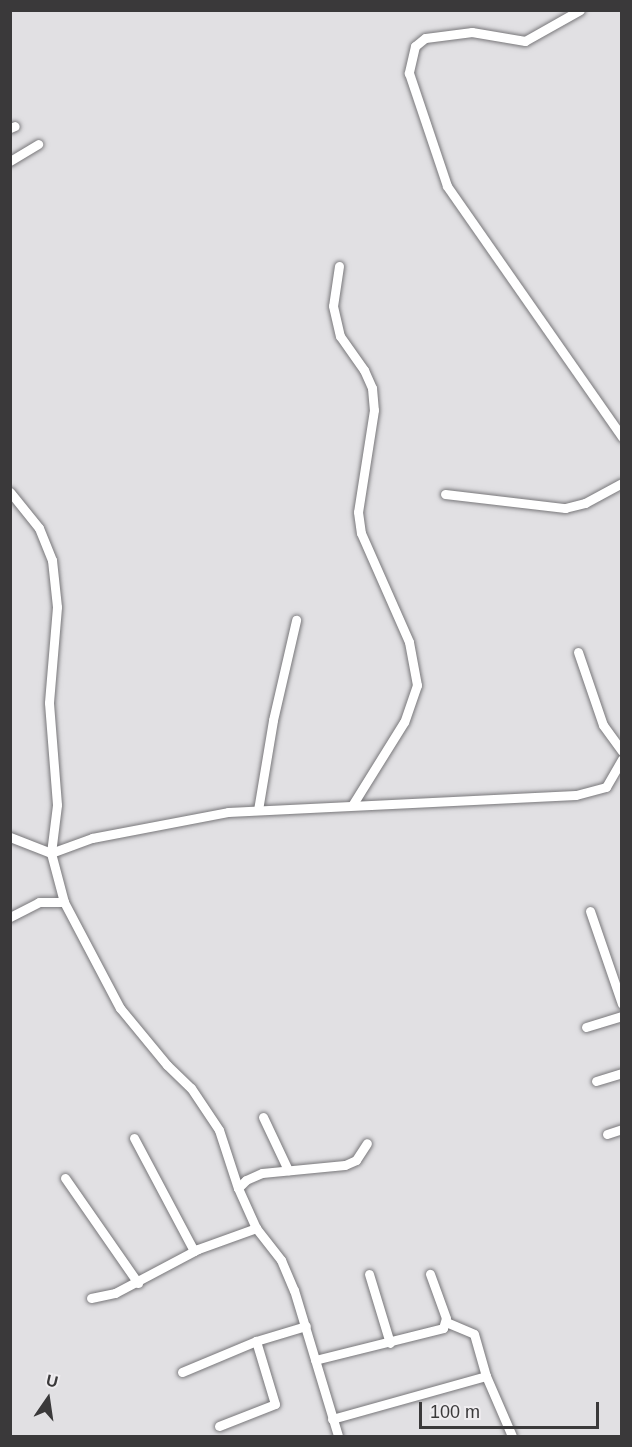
<!DOCTYPE html>
<style>
body{margin:0}
#map{position:relative;width:632px;height:1447px;overflow:hidden;background:#e1e0e3;font-family:Arial,sans-serif}
div>[style]{position:absolute}
.roads{filter:drop-shadow(0 0 2px #78777a) drop-shadow(0 0 2px #78777a)}
.street>*{height:9px;margin:-4.5px;padding:0 4.5px;transform-origin:4.5px;border-radius:4.5px;background:#fff}
span{translate:-50% -50%;white-space:nowrap;text-align:center;line-height:1.15;-webkit-text-stroke:5px #efedf0;paint-order:stroke}
.frame{position:absolute;inset:0;border:12px solid #3a393a;pointer-events:none}
.north{position:absolute;left:18px;top:1369px;width:60px;height:60px;-webkit-text-stroke:4px #efedf0;paint-order:stroke;rotate:13deg;font-size:16px;font-weight:700;line-height:24px;text-align:center;color:#3a393a}
.north::after{content:'';display:block;margin:auto;width:21px;height:27px;background:#3a393a;clip-path:polygon(50% 0,100% 100%,50% 72%,0 100%)}
.scale{position:absolute;left:419px;top:1402px;width:180px;height:27px;box-sizing:border-box;border:3px solid #3a393a;border-top:0;padding-left:8px;font-size:18px;line-height:21px;white-space:nowrap;color:#3a393a;-webkit-text-stroke:4px #efedf0;paint-order:stroke}
</style>
<div id="map">
<div class="roads">
<div class="street">
<i style="left:580px;top:10px;width:63px;rotate:150.6deg"></i>
<i style="left:525px;top:41px;width:54px;rotate:-170.4deg"></i>
<i style="left:472px;top:32px;width:47px;rotate:172.7deg"></i>
<i style="left:425px;top:38px;width:13px;rotate:141deg"></i>
<i style="left:415px;top:46px;width:28px;rotate:103deg"></i>
<i style="left:409px;top:73px;width:119px;rotate:71.4deg"></i>
<i style="left:447px;top:186px;width:306px;rotate:55.1deg"></i>
<i style="left:10px;top:128px;width:5px;rotate:-22deg"></i>
<i style="left:10px;top:161px;width:33px;rotate:-31deg"></i>
<i style="left:339px;top:266px;width:40px;rotate:98.5deg"></i>
<i style="left:333px;top:306px;width:31px;rotate:77deg"></i>
<i style="left:340px;top:336px;width:42px;rotate:54.8deg"></i>
<i style="left:364px;top:370px;width:20px;rotate:66deg"></i>
<i style="left:372px;top:388px;width:22px;rotate:85deg"></i>
<i style="left:374px;top:410px;width:103px;rotate:98.9deg"></i>
<i style="left:358px;top:512px;width:21px;rotate:82deg"></i>
<i style="left:361px;top:533px;width:119px;rotate:66.2deg"></i>
<i style="left:409px;top:642px;width:44px;rotate:79.5deg"></i>
<i style="left:417px;top:685px;width:39px;rotate:109deg"></i>
<i style="left:404px;top:722px;width:97px;rotate:121.9deg"></i>
<i style="left:10px;top:492px;width:46px;rotate:51.1deg"></i>
<i style="left:39px;top:528px;width:35px;rotate:68deg"></i>
<i style="left:52px;top:560px;width:47px;rotate:83.9deg"></i>
<i style="left:57px;top:607px;width:96px;rotate:94.8deg"></i>
<i style="left:49px;top:703px;width:102px;rotate:85.5deg"></i>
<i style="left:57px;top:805px;width:48px;rotate:97.1deg"></i>
<i style="left:51px;top:853px;width:44px;rotate:-20.1deg"></i>
<i style="left:92px;top:838px;width:138px;rotate:-10.8deg"></i>
<i style="left:228px;top:812px;width:348px;rotate:-2.8deg"></i>
<i style="left:576px;top:795px;width:31px;rotate:-15deg"></i>
<i style="left:606px;top:787px;width:32px;rotate:-60deg"></i>
<i style="left:445px;top:494px;width:121px;rotate:6.7deg"></i>
<i style="left:565px;top:508px;width:21px;rotate:-14deg"></i>
<i style="left:585px;top:503px;width:42px;rotate:-28.4deg"></i>
<i style="left:578px;top:652px;width:77px;rotate:71.1deg"></i>
<i style="left:603px;top:725px;width:32px;rotate:54deg"></i>
<i style="left:258px;top:810px;width:91px;rotate:-80.5deg"></i>
<i style="left:273px;top:720px;width:103px;rotate:-77deg"></i>
<i style="left:10px;top:837px;width:44px;rotate:21.3deg"></i>
<i style="left:51px;top:853px;width:51px;rotate:75.1deg"></i>
<i style="left:64px;top:902px;width:120px;rotate:62.2deg"></i>
<i style="left:120px;top:1008px;width:74px;rotate:50.5deg"></i>
<i style="left:167px;top:1065px;width:33px;rotate:44deg"></i>
<i style="left:191px;top:1088px;width:50px;rotate:56.3deg"></i>
<i style="left:219px;top:1130px;width:61px;rotate:71.9deg"></i>
<i style="left:238px;top:1188px;width:44px;rotate:65.8deg"></i>
<i style="left:256px;top:1228px;width:41px;rotate:52deg"></i>
<i style="left:281px;top:1260px;width:33px;rotate:67deg"></i>
<i style="left:294px;top:1290px;width:152px;rotate:73.2deg"></i>
<i style="left:590px;top:911px;width:98px;rotate:71deg"></i>
<i style="left:10px;top:917px;width:33px;rotate:-27deg"></i>
<i style="left:39px;top:902px;width:25px"></i>
<i style="left:586px;top:1027px;width:38px;rotate:-17deg"></i>
<i style="left:596px;top:1081px;width:27px;rotate:-17deg"></i>
<i style="left:263px;top:1117px;width:59px;rotate:64.7deg"></i>
<i style="left:607px;top:1134px;width:16px;rotate:-18deg"></i>
<i style="left:134px;top:1138px;width:128px;rotate:62deg"></i>
<i style="left:65px;top:1178px;width:128px;rotate:55.2deg"></i>
<i style="left:238px;top:1188px;width:11px;rotate:-45deg"></i>
<i style="left:246px;top:1180px;width:17px;rotate:-24deg"></i>
<i style="left:262px;top:1173px;width:83px;rotate:-5.5deg"></i>
<i style="left:345px;top:1165px;width:12px;rotate:-24deg"></i>
<i style="left:356px;top:1160px;width:20px;rotate:-57deg"></i>
<i style="left:369px;top:1274px;width:72px;rotate:73.1deg"></i>
<i style="left:91px;top:1298px;width:25px;rotate:-12deg"></i>
<i style="left:115px;top:1293px;width:94px;rotate:-27.9deg"></i>
<i style="left:198px;top:1249px;width:62px;rotate:-19.9deg"></i>
<i style="left:446px;top:1322px;width:30px;rotate:23deg"></i>
<i style="left:474px;top:1334px;width:44px;rotate:74.1deg"></i>
<i style="left:315px;top:1360px;width:132px;rotate:-14deg"></i>
<i style="left:443px;top:1328px;width:10px;rotate:-73deg"></i>
<i style="left:446px;top:1318px;width:47px;rotate:-110deg"></i>
<i style="left:182px;top:1372px;width:80px;rotate:-22.7deg"></i>
<i style="left:256px;top:1341px;width:52px;rotate:-16.7deg"></i>
<i style="left:332px;top:1419px;width:160px;rotate:-15.6deg"></i>
<i style="left:486px;top:1376px;width:65px;rotate:66.6deg"></i>
<i style="left:219px;top:1426px;width:60px;rotate:-21.4deg"></i>
<i style="left:275px;top:1404px;width:66px;rotate:-106.8deg"></i>
</div>
</div>
<div class="frame"></div>
<div class="north">U</div>
<div class="scale">100 m</div>
</div>
